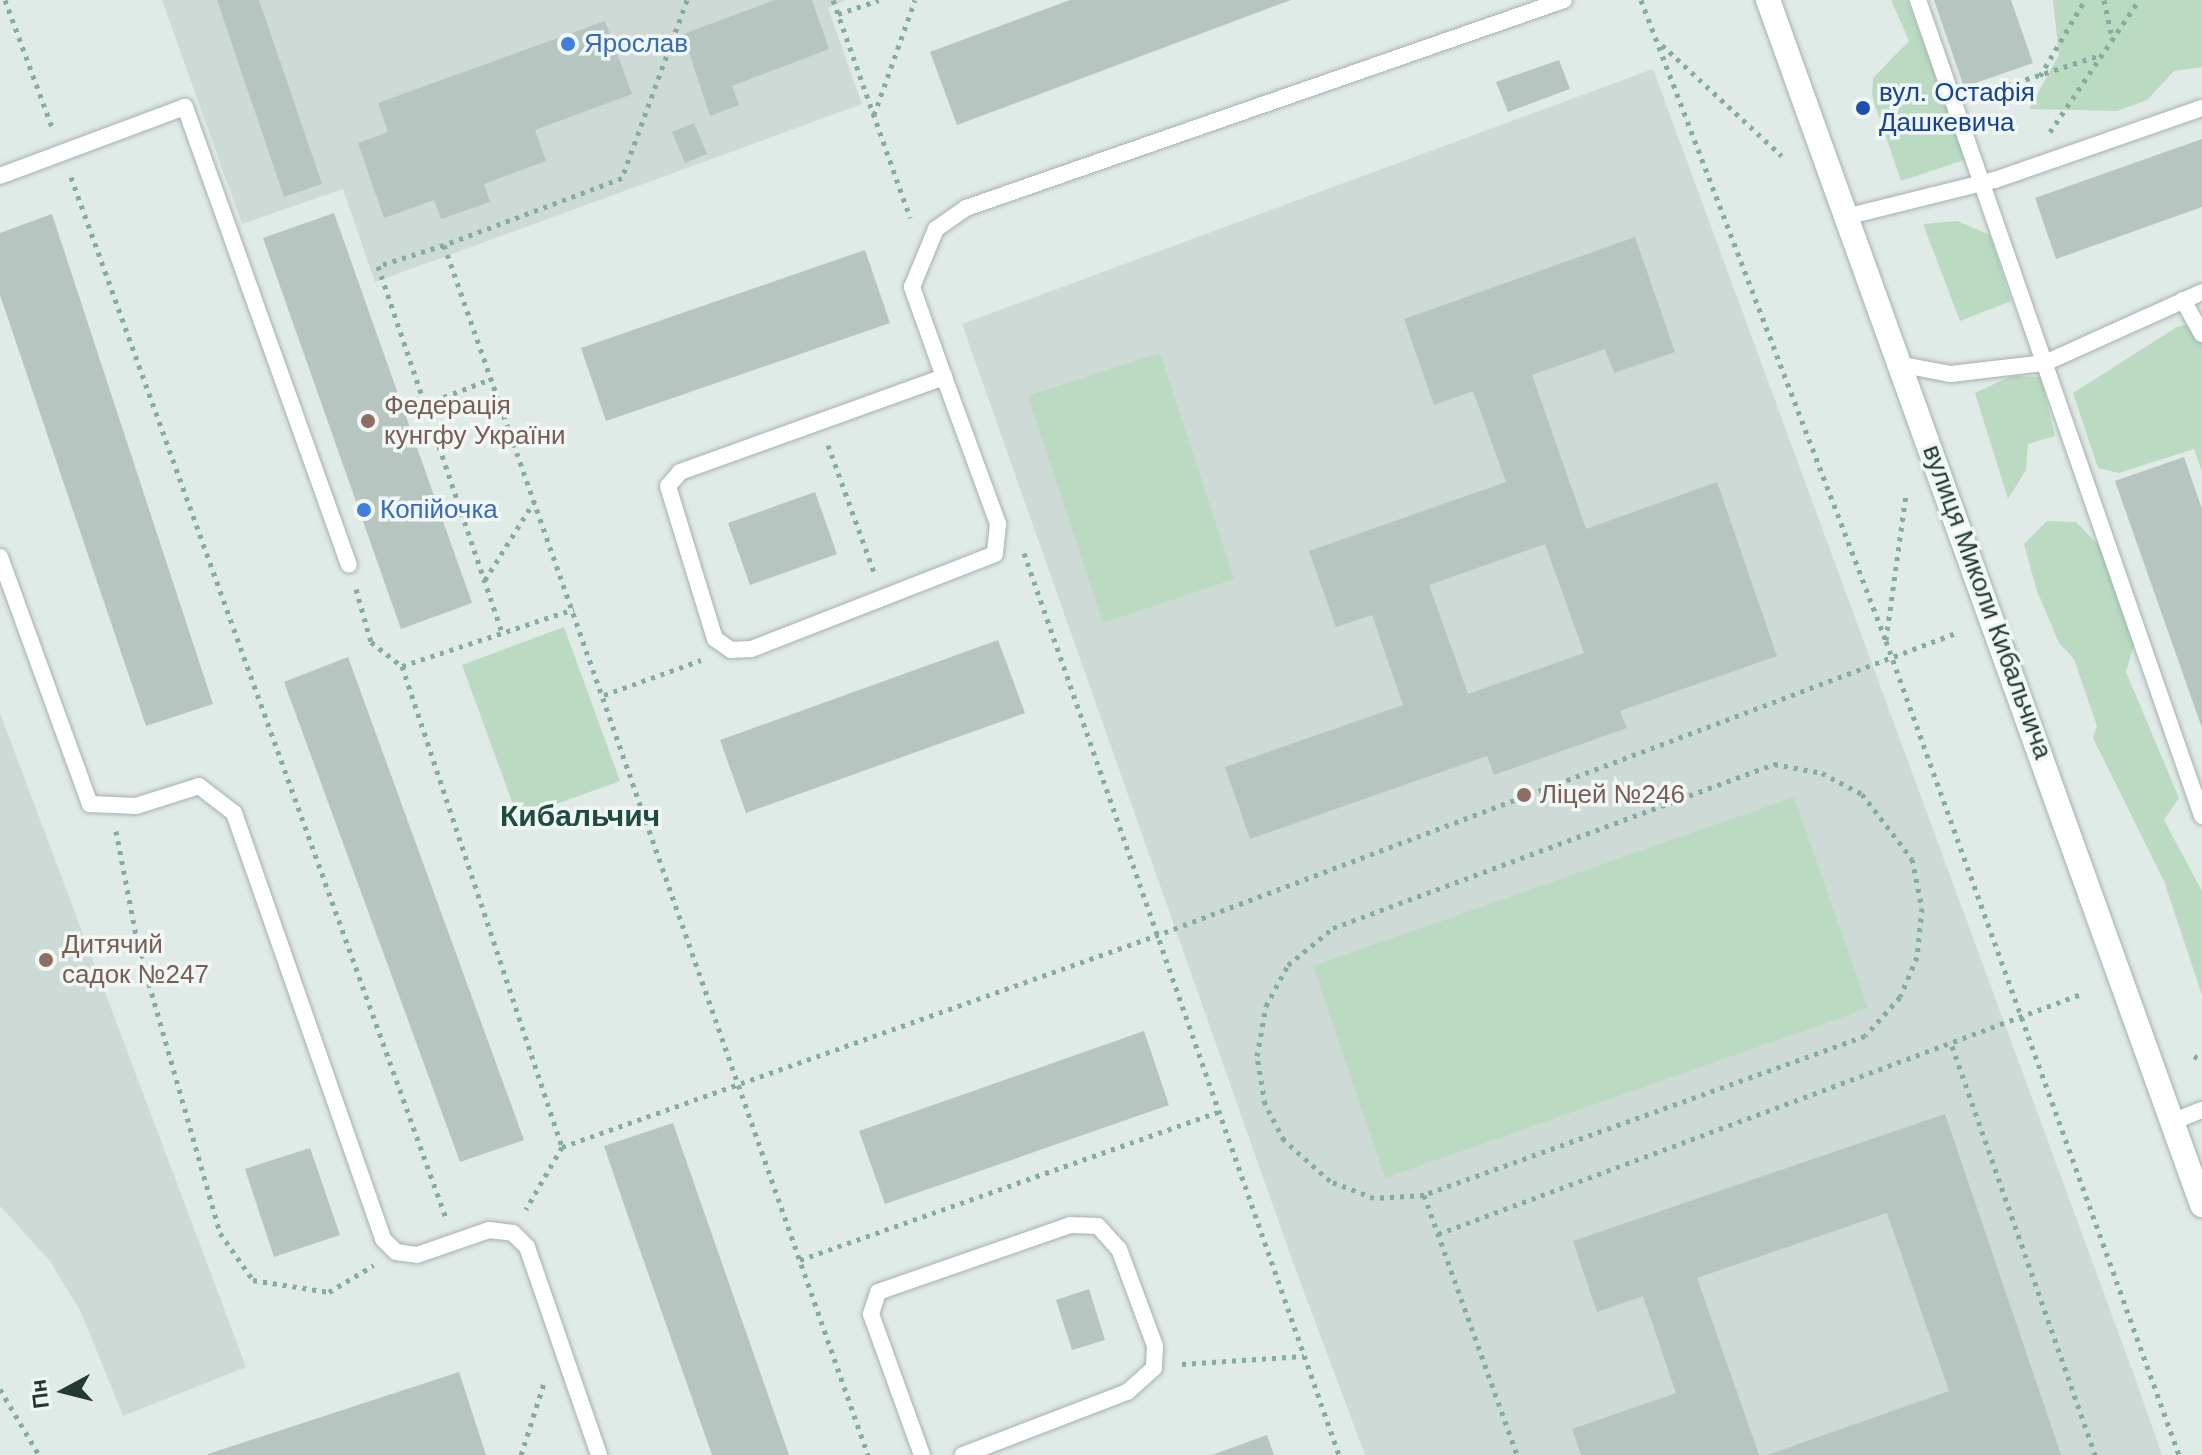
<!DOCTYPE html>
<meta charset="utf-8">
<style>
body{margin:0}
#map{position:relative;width:2202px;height:1455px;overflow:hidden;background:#e0eae6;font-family:Helvetica,sans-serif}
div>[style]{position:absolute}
.built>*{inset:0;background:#cedad5}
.green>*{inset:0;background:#badbc2}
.building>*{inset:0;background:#b6c5bf}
.path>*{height:5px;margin-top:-2.5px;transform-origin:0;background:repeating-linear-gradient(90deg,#82ad9f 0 4px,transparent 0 10px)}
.roads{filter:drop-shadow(0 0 2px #a3b2ad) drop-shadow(0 0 2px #a3b2ad)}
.service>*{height:16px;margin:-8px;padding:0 8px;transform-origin:8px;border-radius:8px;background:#fff}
.tertiary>*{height:24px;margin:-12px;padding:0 12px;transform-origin:12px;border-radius:12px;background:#fff}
.dots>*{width:22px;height:22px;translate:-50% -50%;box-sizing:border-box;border:4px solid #f0f7f4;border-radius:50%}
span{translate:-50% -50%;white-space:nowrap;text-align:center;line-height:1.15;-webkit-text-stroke:7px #f0f7f4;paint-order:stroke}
.shop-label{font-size:26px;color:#366cbe}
.left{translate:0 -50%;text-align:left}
.transit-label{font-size:26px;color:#164399}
.education-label{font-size:26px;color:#785e54}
.street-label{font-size:26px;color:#223a33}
.quarter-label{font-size:30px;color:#1f4b40;font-weight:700}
.north{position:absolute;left:24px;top:1351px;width:80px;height:80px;-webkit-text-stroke:6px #f0f7f4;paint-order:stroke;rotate:263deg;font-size:22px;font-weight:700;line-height:32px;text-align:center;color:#223a33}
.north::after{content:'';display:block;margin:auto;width:28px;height:36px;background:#223a33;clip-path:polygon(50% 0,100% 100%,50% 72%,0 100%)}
</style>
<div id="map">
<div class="built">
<i style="clip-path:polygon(162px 0,846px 0,828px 8px,862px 104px,375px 282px,343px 189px,242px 224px)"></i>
<i style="clip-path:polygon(1653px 69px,2134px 1375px,2162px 1455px,1365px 1455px,1294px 1265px,962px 324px)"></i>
<i style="clip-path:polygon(0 713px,246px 1367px,123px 1416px,81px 1312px,50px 1261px,0 1206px)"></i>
</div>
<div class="green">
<i style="clip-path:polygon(1891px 0,1907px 0,1967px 159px,1901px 181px,1872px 96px,1873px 78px,1909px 41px)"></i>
<i style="clip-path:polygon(2053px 0,2202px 0,2202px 67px,2174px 71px,2147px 100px,2117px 111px,2029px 109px,2059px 55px)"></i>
<i style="clip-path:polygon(1957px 221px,1990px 235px,2011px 301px,1960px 321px,1923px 224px)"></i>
<i style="clip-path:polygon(2202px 321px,2202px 472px,2194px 449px,2119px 473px,2098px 468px,2073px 393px,2177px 327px)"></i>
<i style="clip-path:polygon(1160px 353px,1234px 579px,1103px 623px,1028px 396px)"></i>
<i style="clip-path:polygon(2011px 376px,2041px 377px,2055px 436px,2028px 444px,2026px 470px,2008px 499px,1975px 393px)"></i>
<i style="clip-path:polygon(2047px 521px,2076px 522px,2100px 547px,2134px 645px,2126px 672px,2179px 798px,2164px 820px,2202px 891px,2202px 995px,2164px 881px,2093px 738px,2097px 726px,2074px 659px,2059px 643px,2037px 591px,2024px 544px)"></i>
<i style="clip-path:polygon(564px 627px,620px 781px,518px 818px,462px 665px)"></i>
<i style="clip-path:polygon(1794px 797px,1868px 1008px,1385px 1178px,1313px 966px)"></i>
</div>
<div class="building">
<i style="clip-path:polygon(217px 0,259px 0,322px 184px,284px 197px)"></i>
<i style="clip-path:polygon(775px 0,812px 0,829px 49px,732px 86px,739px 105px,710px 116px,683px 34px)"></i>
<i style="clip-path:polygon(1070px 0,1291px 0,957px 125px,930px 52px)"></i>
<i style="clip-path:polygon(1934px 0,2011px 0,2033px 63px,1964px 87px)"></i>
<i style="clip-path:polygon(605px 21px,632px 94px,535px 130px,546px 161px,484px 184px,490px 202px,441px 219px,434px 200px,384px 218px,358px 143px,388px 132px,378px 103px)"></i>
<i style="clip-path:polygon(1559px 60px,1570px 89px,1508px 112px,1496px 82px)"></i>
<i style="clip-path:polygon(694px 123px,707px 154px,685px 163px,672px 132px)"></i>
<i style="clip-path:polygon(2202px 139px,2202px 207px,2056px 259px,2035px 198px)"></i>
<i style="clip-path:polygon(334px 213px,472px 603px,401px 629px,263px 238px)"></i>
<i style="clip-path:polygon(52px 214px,213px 704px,146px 726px,0 295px,0 233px)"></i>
<i style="clip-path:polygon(evenodd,1635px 237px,1675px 352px,1614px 373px,1605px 349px,1532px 375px,1586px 529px,1717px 482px,1777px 656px,1620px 711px,1627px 728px,1494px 775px,1487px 756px,1250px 839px,1225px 767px,1403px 705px,1372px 615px,1336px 627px,1309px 551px,1506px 482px,1473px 391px,1434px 405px,1404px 319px,1635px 237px,1545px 544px,1584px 653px,1468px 694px,1429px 585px,1545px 544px)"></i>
<i style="clip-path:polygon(865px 250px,890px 323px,606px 421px,581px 348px)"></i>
<i style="clip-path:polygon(2184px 457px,2202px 509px,2202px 728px,2115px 481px)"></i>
<i style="clip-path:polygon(815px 492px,837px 554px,750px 585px,728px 523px)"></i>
<i style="clip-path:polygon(998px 640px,1025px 713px,746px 813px,720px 740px)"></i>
<i style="clip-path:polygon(348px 657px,524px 1140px,460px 1162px,284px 682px)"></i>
<i style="clip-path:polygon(1144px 1031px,1169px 1105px,885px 1204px,859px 1131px)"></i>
<i style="clip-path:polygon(1945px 1114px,2061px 1455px,1767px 1455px,1949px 1391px,1887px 1213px,1697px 1278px,1759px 1455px,1581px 1455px,1572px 1429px,1676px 1393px,1643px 1296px,1597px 1312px,1573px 1241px)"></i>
<i style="clip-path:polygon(673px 1123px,789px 1455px,712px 1455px,629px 1219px,604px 1146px)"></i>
<i style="clip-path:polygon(310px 1148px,340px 1235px,274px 1257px,245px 1169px)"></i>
<i style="clip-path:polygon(1089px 1289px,1105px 1340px,1072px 1350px,1056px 1300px)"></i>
<i style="clip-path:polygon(459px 1372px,486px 1455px,208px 1455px,208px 1454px)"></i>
<i style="clip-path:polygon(1267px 1435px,1274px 1455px,1212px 1455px)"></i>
</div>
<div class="path">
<i style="left:5px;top:0;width:139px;rotate:69.7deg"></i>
<i style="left:687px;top:0;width:189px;rotate:110.1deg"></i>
<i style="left:622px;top:178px;width:190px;rotate:159.4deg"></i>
<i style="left:444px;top:245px;width:1282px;rotate:70.69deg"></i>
<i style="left:833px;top:0;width:231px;rotate:70.5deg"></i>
<i style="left:1641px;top:0;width:686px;rotate:69.08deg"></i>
<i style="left:1886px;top:641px;width:865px;rotate:70.2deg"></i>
<i style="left:2104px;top:0;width:34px;rotate:78deg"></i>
<i style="left:838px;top:14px;width:43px;rotate:-18.9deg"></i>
<i style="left:1662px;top:45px;width:163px;rotate:42.8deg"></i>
<i style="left:2040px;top:76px;width:88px;rotate:-59.4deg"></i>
<i style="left:1978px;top:95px;width:125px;rotate:-18.1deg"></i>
<i style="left:874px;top:115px;width:122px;rotate:-70.4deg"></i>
<i style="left:2050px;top:132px;width:159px;rotate:-56deg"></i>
<i style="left:71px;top:177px;width:1106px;rotate:70.19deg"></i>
<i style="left:444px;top:245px;width:69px;rotate:162.3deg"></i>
<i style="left:378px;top:266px;width:387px;rotate:71.3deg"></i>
<i style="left:425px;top:404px;width:71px;rotate:-20.7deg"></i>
<i style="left:828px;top:445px;width:138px;rotate:70.1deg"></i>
<i style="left:1024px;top:553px;width:955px;rotate:70.75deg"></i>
<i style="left:485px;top:580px;width:94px;rotate:-58deg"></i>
<i style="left:356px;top:589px;width:55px;rotate:74.2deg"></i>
<i style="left:371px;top:642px;width:39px;rotate:38deg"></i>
<i style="left:402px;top:666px;width:181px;rotate:-18.3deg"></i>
<i style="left:1886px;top:640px;width:147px;rotate:-82.2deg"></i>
<i style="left:402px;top:666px;width:507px;rotate:71.6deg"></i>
<i style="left:562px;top:1147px;width:72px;rotate:120.1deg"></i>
<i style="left:604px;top:695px;width:103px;rotate:-19.8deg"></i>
<i style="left:1774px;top:764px;width:49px;rotate:10.6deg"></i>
<i style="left:1822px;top:773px;width:45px;rotate:27.7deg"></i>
<i style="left:1862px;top:794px;width:82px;rotate:52.4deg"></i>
<i style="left:1912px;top:859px;width:50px;rotate:78.5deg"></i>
<i style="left:1922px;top:908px;width:49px;rotate:95.8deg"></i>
<i style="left:1917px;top:957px;width:43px;rotate:113deg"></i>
<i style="left:1900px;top:997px;width:52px;rotate:131.9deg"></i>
<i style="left:1865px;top:1036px;width:469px;rotate:160.2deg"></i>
<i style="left:1424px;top:1195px;width:50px;rotate:176.6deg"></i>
<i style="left:1374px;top:1198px;width:47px;rotate:-158.9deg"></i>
<i style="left:1330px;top:1181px;width:62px;rotate:-138.3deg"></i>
<i style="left:1284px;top:1140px;width:41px;rotate:-117.8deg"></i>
<i style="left:1265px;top:1104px;width:49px;rotate:-99.5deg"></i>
<i style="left:1257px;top:1056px;width:51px;rotate:-79.8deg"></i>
<i style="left:1266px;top:1006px;width:47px;rotate:-61.8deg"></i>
<i style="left:1288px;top:965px;width:58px;rotate:-39.4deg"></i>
<i style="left:1333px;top:928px;width:471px;rotate:-20.4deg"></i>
<i style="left:116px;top:831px;width:116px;rotate:79.1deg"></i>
<i style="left:138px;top:945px;width:299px;rotate:74.1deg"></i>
<i style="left:220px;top:1233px;width:57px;rotate:54.9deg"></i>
<i style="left:253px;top:1280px;width:77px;rotate:9deg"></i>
<i style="left:329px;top:1292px;width:52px;rotate:-31deg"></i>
<i style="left:1952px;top:1046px;width:433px;rotate:70.7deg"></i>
<i style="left:2194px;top:1056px;width:9px;rotate:27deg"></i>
<i style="left:562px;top:1147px;width:629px;rotate:-19.59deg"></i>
<i style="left:1155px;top:936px;width:856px;rotate:-20.72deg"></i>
<i style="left:1424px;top:1195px;width:276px;rotate:70.3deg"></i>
<i style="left:1438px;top:1234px;width:689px;rotate:-20.46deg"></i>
<i style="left:800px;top:1260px;width:443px;rotate:-19.5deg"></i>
<i style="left:1182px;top:1364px;width:122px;rotate:-3.8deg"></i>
<i style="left:0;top:1389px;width:77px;rotate:59.4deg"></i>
<i style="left:521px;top:1455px;width:79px;rotate:-72.3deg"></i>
</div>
<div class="roads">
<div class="service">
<i style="left:1918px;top:0;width:864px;rotate:70.81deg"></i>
<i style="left:0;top:176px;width:197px;rotate:-20.5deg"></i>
<i style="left:185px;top:107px;width:486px;rotate:70.3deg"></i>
<i style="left:1849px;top:216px;width:150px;rotate:-13.9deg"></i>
<i style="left:1995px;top:180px;width:219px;rotate:-19.2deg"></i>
<i style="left:2183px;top:300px;width:39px;rotate:61deg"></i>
<i style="left:1903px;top:365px;width:49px;rotate:10.6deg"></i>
<i style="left:1951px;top:374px;width:95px;rotate:-6.7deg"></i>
<i style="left:2045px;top:363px;width:172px;rotate:-24.3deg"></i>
<i style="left:944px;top:377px;width:157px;rotate:69.8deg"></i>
<i style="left:998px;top:524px;width:30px;rotate:96deg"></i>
<i style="left:995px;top:554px;width:262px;rotate:158.7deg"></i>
<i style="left:751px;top:649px;width:20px;rotate:177deg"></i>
<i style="left:731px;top:650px;width:19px;rotate:-145deg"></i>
<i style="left:715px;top:639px;width:160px;rotate:-107.1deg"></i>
<i style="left:668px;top:486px;width:18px;rotate:-49deg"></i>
<i style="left:680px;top:472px;width:281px;rotate:-19.8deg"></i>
<i style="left:944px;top:377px;width:96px;rotate:-109.6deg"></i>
<i style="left:912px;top:287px;width:63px;rotate:-67.5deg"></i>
<i style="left:936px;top:229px;width:37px;rotate:-35deg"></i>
<i style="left:966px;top:208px;width:633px;rotate:-19.18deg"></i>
<i style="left:0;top:557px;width:263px;rotate:70deg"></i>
<i style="left:90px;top:804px;width:46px;rotate:2.5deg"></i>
<i style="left:136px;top:806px;width:66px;rotate:-17.6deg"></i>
<i style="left:199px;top:786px;width:44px;rotate:37.6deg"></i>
<i style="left:234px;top:813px;width:451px;rotate:70.7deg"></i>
<i style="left:383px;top:1239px;width:18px;rotate:45deg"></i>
<i style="left:396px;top:1252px;width:21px;rotate:8deg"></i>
<i style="left:417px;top:1255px;width:76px;rotate:-19.1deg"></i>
<i style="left:489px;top:1230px;width:24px;rotate:7deg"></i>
<i style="left:513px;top:1233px;width:20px;rotate:45deg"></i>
<i style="left:527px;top:1247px;width:220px;rotate:70.9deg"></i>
<i style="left:2172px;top:1122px;width:32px;rotate:-22deg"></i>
<i style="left:922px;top:1455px;width:150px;rotate:-109.9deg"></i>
<i style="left:871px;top:1314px;width:23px;rotate:-72deg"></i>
<i style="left:878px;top:1292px;width:203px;rotate:-19.2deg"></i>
<i style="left:1070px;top:1225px;width:28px;rotate:2deg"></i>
<i style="left:1098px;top:1226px;width:31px;rotate:48deg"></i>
<i style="left:1119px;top:1249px;width:103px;rotate:69.6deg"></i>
<i style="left:1155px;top:1346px;width:22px;rotate:93deg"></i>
<i style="left:1154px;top:1368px;width:36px;rotate:138deg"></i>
<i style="left:1127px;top:1392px;width:176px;rotate:159deg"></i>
</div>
<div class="tertiary">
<i style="left:1768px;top:0;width:1281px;rotate:70.19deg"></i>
</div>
</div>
<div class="dots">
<i style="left:568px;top:44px;background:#3f7fe0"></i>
<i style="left:1863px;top:108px;background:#1a4fb4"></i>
<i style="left:368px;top:421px;background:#8d6e63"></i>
<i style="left:364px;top:510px;background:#3f7fe0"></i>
<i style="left:1524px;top:795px;background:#8d6e63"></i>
<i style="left:46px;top:960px;background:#8d6e63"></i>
</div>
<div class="shop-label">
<span class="left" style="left:584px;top:44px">Ярослав</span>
<span class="left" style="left:380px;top:510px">Копійочка</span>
</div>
<div class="transit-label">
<span class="left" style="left:1879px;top:108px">вул. Остафія<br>Дашкевича</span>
</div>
<div class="education-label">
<span class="left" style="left:384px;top:421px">Федерація<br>кунгфу України</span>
<span class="left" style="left:1540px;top:795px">Ліцей №246</span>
<span class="left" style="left:62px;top:960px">Дитячий<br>садок №247</span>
</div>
<div class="street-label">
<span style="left:1987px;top:602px;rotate:70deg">вулиця Миколи Кибальчича</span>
</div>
<div class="quarter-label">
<span style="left:580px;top:816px">Кибальчич</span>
</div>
<div class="north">Пн</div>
</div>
